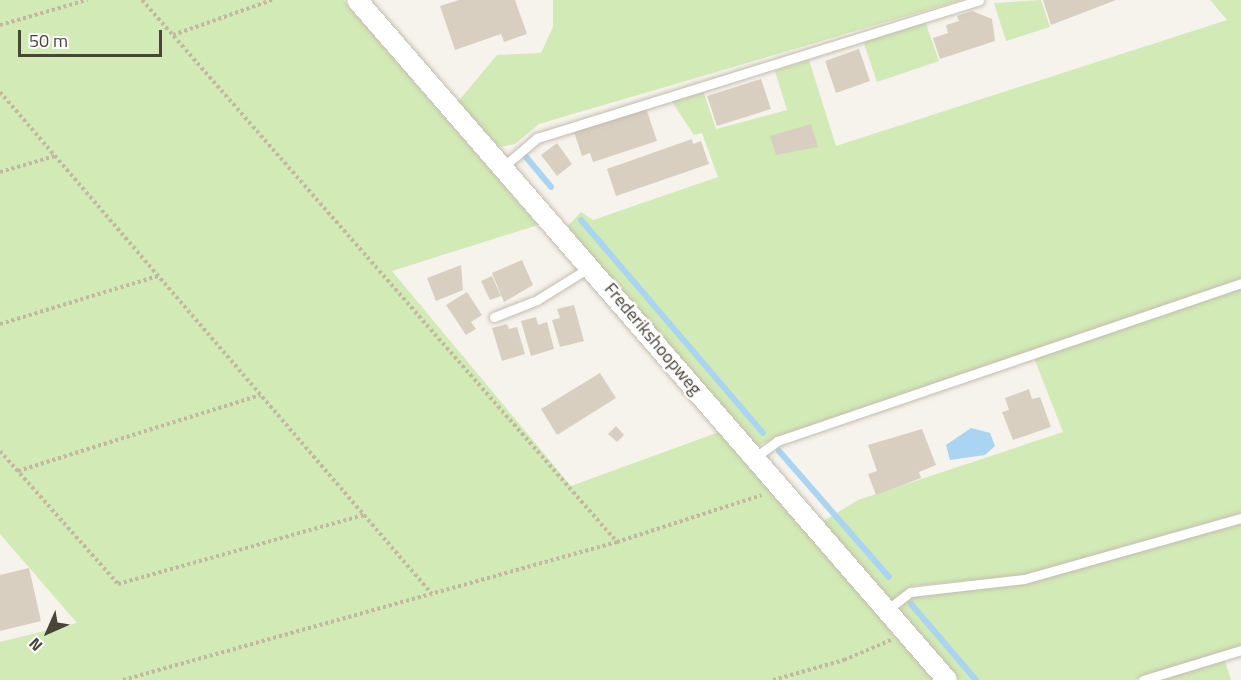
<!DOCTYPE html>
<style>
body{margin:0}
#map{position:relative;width:1241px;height:680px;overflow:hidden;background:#f6f3ec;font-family:"Titillium Web",sans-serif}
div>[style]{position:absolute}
.green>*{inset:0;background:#d2eab5}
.water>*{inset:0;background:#a9d4f2}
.stream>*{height:6px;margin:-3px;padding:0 3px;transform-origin:3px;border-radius:3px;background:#a9d4f2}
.building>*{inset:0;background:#d8cfc1}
.path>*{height:4px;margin-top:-2px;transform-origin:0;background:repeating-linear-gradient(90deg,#c4b79f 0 3px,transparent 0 6px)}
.roads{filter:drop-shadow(0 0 2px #c2bbae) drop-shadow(0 0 2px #c2bbae)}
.service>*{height:9px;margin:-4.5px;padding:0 4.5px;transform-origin:4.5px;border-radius:4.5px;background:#fff}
.minor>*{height:20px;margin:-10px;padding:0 10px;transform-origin:10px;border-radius:10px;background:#fff}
span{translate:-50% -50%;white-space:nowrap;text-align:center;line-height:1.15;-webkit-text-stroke:4.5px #fff;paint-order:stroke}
.street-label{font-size:18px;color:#4b4439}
.north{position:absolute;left:18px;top:602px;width:60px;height:60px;-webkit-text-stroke:4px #fff;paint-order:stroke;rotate:225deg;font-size:16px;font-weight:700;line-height:24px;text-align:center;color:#4b4439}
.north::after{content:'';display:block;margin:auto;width:21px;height:27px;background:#4b4439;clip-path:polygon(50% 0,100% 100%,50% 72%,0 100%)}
.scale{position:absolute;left:18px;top:30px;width:144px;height:27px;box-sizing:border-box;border:3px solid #4b4439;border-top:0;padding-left:8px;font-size:18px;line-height:21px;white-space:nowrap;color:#4b4439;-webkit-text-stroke:4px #fff;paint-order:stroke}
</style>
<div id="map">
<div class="green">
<i style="clip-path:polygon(0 0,343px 0,538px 225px,392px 271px,571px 486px,719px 432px,934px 680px,0 680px,0 642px,77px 623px,0 534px)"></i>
<i style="clip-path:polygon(553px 0,961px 0,539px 124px,515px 144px,500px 147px,456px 104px,497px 55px,541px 53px,553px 27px)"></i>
<i style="clip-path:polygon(1041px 0,1050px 27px,1006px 41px,994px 3px)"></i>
<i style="clip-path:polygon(1210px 0,1241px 0,1241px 280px,755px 446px,565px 229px,581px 212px,593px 220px,718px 177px,702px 133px,694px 135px,670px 99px,703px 90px,716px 129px,787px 110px,775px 71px,809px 60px,836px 146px,1227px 20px)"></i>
<i style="clip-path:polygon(925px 21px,939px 61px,877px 82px,863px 41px)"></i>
<i style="clip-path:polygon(1241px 286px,1241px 513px,1024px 575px,912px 586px,888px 602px,820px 523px,858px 500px,1063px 432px,1034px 358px)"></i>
<i style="clip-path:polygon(1241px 523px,1241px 647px,1134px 680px,955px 680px,899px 614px,905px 601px,918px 595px,1026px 583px)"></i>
<i style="clip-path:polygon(1225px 661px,1231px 680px,1161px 680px)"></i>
</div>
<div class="water">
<i style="clip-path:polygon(971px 428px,990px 433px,995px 446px,985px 455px,950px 460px,946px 445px)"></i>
</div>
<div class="stream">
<i style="left:526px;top:157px;width:39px;rotate:50deg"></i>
<i style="left:581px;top:220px;width:280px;rotate:49.5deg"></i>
<i style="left:779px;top:451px;width:167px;rotate:48.9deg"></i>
<i style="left:911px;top:604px;width:100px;rotate:49.5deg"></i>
</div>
<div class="building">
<i style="clip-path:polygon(459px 0,515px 0,527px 34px,504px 42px,501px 34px,455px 50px,440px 6px)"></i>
<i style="clip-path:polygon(1043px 0,1116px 0,1051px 25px)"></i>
<i style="clip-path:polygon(972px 11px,992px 19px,995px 41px,940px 59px,933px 38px,948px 33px,946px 25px,959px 21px,957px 16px)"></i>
<i style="clip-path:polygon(859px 49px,870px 81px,836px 93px,825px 61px)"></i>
<i style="clip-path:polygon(761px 79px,771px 109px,717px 126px,707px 96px)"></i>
<i style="clip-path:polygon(646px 108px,657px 141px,593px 162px,590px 153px,582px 156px,574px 132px)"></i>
<i style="clip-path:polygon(811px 124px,818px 147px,776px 155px,770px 136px)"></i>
<i style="clip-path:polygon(692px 139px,693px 144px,701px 141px,709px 164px,616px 196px,607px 169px)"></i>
<i style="clip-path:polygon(557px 143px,572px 164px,557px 176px,541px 155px)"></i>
<i style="clip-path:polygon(522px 260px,533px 285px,504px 302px,492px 273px)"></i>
<i style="clip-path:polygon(461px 265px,463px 290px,436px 301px,427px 278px)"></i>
<i style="clip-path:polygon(492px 276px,501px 296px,490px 300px,481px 281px)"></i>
<i style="clip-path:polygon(467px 292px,482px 315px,471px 322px,476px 329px,466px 335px,446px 305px)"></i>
<i style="clip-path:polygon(574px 305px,584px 341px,560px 347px,552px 320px,560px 318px,557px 309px)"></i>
<i style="clip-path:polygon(536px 317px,538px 325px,547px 322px,554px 349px,531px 356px,521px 321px)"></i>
<i style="clip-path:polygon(507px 324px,509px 329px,517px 327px,525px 354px,502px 361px,492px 328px)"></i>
<i style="clip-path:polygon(600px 373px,616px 398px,557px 435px,541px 409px)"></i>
<i style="clip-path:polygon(1029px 389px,1032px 399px,1040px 397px,1051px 427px,1013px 440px,1002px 412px,1009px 410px,1005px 398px)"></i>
<i style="clip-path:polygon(616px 426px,624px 435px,617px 442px,608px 434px)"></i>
<i style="clip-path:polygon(922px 429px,936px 465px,919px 472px,921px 478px,876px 495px,868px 474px,877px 471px,868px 445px)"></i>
<i style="clip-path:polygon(29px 568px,41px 621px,0 631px,0 575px)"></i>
</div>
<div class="path">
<i style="left:142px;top:0;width:721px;rotate:48.77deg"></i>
<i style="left:0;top:25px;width:91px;rotate:-16deg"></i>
<i style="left:173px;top:35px;width:105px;rotate:-19.5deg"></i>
<i style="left:0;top:92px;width:662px;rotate:49.29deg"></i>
<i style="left:0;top:172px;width:57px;rotate:-16.2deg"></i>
<i style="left:0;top:324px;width:165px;rotate:-16.9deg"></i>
<i style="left:0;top:451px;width:178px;rotate:48.4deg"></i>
<i style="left:118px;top:584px;width:255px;rotate:-15.7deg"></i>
<i style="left:18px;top:471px;width:254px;rotate:-17.4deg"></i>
<i style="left:123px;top:680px;width:513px;rotate:-15.61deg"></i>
<i style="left:617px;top:542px;width:152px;rotate:-18deg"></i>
<i style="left:773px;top:680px;width:74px;rotate:-15.7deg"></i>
<i style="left:844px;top:660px;width:51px;rotate:-23.1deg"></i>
</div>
<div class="roads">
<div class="service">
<i style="left:503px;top:167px;width:45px;rotate:-40.5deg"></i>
<i style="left:537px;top:138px;width:463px;rotate:-17.3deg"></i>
<i style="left:494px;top:317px;width:46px;rotate:-21.6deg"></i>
<i style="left:537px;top:300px;width:62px;rotate:-31.9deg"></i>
<i style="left:754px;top:458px;width:29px;rotate:-36deg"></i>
<i style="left:777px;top:441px;width:490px;rotate:-18.8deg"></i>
<i style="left:887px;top:610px;width:29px;rotate:-38deg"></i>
<i style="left:910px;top:592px;width:115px;rotate:-6.5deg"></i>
<i style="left:1024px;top:579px;width:225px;rotate:-15.7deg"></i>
<i style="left:1143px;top:680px;width:102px;rotate:-17deg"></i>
</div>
<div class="minor">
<i style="left:357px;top:0;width:900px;rotate:49.05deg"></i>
</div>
</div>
<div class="street-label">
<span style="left:653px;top:339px;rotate:50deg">Frederikshoopweg</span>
</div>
<div class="north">N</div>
<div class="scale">50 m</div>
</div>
